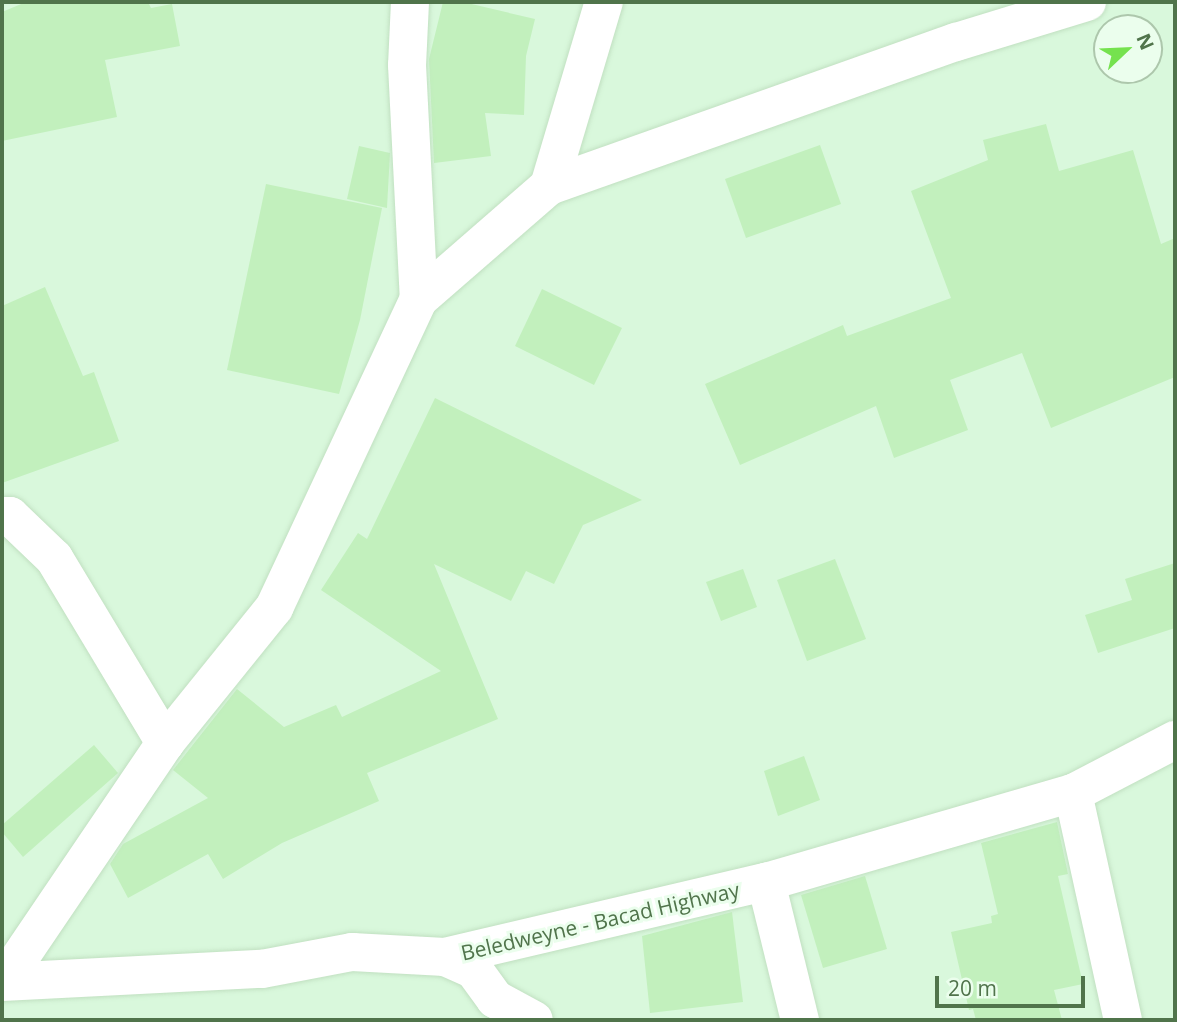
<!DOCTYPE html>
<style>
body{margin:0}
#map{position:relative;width:1177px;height:1022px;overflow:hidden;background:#e5fce8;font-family:"Open Sans",sans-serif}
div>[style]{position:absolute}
.residential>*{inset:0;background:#d9f8dc}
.building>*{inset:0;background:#c2f0bd}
.roads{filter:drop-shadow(0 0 2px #c1e0c1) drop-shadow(0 0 2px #c1e0c1)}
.street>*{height:38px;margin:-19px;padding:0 19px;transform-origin:19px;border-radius:19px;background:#fff}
.secondary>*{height:38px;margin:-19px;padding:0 19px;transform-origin:19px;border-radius:19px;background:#fff}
span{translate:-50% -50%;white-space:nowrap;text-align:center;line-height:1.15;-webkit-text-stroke:6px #ebfeed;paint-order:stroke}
.street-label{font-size:21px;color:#50744b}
.frame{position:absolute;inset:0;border:4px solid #50744b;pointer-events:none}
.north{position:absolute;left:1093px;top:14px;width:70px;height:70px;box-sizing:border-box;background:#ebfeed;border:2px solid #adc7ac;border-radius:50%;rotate:67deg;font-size:19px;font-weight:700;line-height:28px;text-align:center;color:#50744b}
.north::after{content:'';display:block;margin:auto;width:24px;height:32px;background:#75e24e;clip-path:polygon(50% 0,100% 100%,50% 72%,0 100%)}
.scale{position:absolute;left:935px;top:976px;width:150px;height:32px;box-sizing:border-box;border:4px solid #50744b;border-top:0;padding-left:9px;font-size:21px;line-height:24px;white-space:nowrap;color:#50744b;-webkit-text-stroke:5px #ebfeed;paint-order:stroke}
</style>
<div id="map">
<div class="residential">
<i style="clip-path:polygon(evenodd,2px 2px,1175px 2px,1175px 1020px,2px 1020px,2px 2px,1107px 28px,1149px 28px,1149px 70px,1107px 70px,1107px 28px)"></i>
</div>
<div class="building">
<i style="clip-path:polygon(26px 2px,148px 2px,151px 8px,172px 4px,180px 46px,105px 60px,117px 117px,2px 141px,2px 12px)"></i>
<i style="clip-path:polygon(443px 2px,463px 2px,535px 19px,526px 56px,524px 115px,485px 113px,491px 156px,434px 163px,429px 59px)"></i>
<i style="clip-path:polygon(1046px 124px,1059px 171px,1133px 150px,1161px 244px,1175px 238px,1175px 377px,1051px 428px,1022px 353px,950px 380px,968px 430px,894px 458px,876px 406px,740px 465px,705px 384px,843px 325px,847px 336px,951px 298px,911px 191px,988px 160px,983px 140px)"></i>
<i style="clip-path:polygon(820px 145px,841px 204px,746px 238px,725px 179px)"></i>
<i style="clip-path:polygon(359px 146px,390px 153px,387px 208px,347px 199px)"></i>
<i style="clip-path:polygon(266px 184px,382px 208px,360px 320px,339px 394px,227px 370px)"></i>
<i style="clip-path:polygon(45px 287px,83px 376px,94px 372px,119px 441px,2px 483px,2px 306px)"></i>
<i style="clip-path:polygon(542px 289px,622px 328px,594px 385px,515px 346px)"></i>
<i style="clip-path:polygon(435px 398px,642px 500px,583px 525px,554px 584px,526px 571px,511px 601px,434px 564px,498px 719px,367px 773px,379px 801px,282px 843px,223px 879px,208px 854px,128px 898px,110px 864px,123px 844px,208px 798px,173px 770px,237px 689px,284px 727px,336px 705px,342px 717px,441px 671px,321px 590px,358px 533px,367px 539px)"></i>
<i style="clip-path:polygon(835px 559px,866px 639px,807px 661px,777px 580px)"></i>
<i style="clip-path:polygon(1175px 563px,1175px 628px,1098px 653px,1085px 615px,1132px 600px,1125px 579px)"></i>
<i style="clip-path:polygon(743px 569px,757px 607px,721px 621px,706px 582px)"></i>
<i style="clip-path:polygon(94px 745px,118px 773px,23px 857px,2px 832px,2px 825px)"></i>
<i style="clip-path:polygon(804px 756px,820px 800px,778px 816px,764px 771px)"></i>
<i style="clip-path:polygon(1057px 822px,1068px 874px,1058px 876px,1083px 984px,1054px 990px,1062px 1020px,976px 1020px,973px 1009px,969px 1010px,951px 932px,992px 923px,991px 916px,998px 914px,981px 843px)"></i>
<i style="clip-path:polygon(865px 876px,887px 949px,823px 968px,801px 895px)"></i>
<i style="clip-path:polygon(732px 912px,743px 1002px,650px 1013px,642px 936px)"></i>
</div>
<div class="roads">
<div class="street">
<i style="left:410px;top:2px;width:63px;rotate:92.7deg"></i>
<i style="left:407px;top:65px;width:234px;rotate:87.1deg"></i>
<i style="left:549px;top:186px;width:192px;rotate:-73.4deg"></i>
<i style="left:2px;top:516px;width:8px"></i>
<i style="left:10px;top:516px;width:61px;rotate:43.7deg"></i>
<i style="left:54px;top:558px;width:216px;rotate:59deg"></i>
<i style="left:1073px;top:793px;width:232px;rotate:77.6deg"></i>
<i style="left:766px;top:882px;width:142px;rotate:76.2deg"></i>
<i style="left:445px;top:957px;width:32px;rotate:24deg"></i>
<i style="left:474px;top:970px;width:36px;rotate:54deg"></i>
<i style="left:495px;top:999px;width:44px;rotate:28.3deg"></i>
<i style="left:4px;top:981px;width:287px;rotate:-55.9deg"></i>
<i style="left:165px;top:743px;width:174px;rotate:-51.1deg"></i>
<i style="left:274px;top:608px;width:341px;rotate:-64.9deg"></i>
<i style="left:419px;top:299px;width:172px;rotate:-41deg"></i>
<i style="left:549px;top:186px;width:432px;rotate:-19.5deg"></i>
<i style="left:956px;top:42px;width:137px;rotate:-17deg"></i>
</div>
<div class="secondary">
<i style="left:2px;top:982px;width:260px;rotate:-2.9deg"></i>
<i style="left:262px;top:969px;width:92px;rotate:-10.7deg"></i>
<i style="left:352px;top:952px;width:93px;rotate:3.1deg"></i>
<i style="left:445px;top:957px;width:330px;rotate:-13.2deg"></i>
<i style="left:766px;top:882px;width:320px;rotate:-16.2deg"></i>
<i style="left:1073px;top:793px;width:115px;rotate:-27.5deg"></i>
</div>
</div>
<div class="street-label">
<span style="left:600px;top:921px;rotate:-13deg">Beledweyne - Bacad Highway</span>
</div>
<div class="frame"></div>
<div class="north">N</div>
<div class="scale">20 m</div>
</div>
